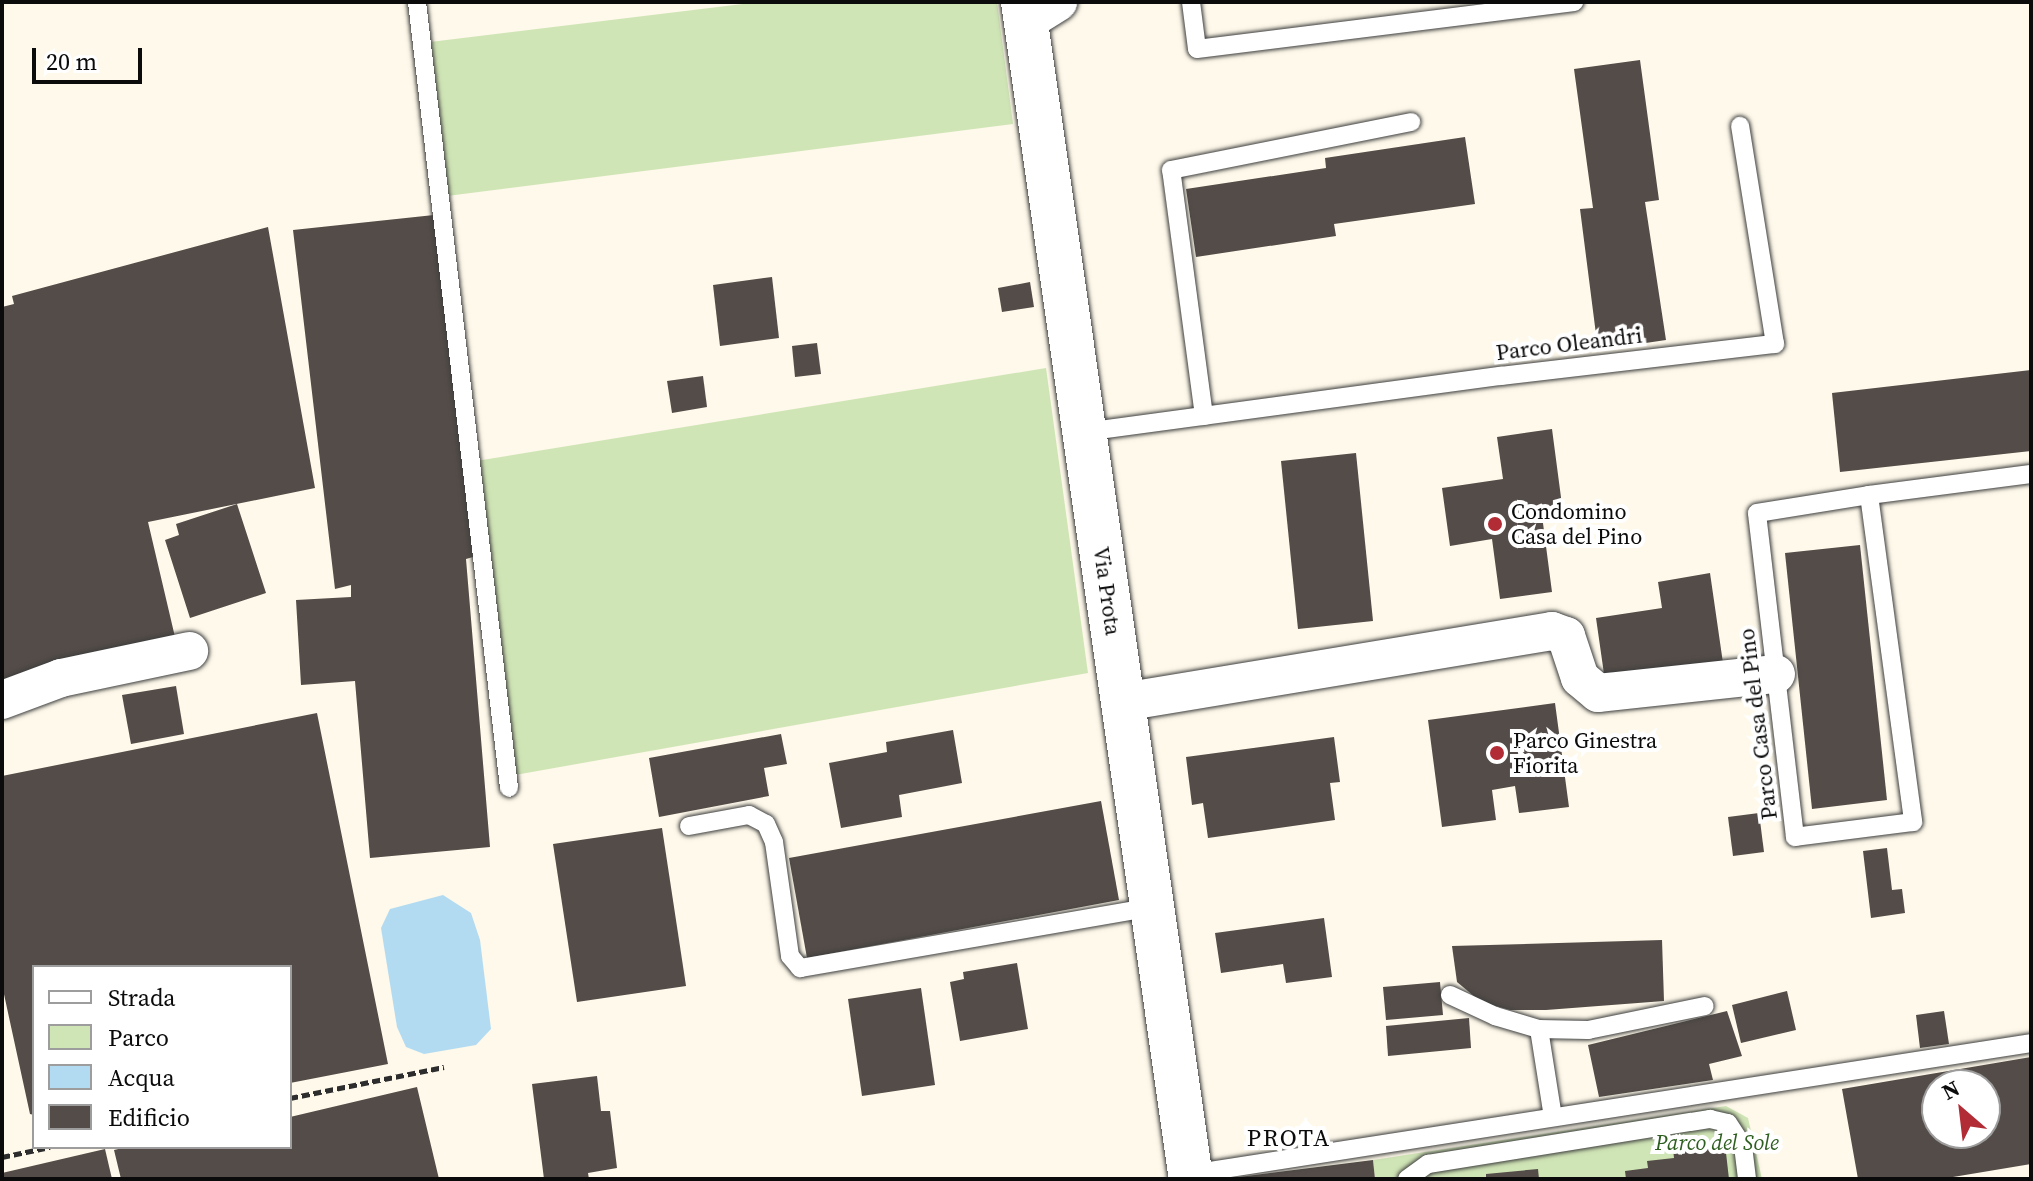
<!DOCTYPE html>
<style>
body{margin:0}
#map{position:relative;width:2033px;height:1181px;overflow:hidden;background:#fef9ea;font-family:"Source Serif 4",serif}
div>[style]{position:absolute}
.green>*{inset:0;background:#d0e5b6}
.water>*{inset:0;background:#b2dbf2}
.building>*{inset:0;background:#534c48}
.path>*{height:5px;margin-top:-2.5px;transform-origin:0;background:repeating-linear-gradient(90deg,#2d2d2d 0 8px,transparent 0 12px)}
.roads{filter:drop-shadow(0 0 2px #3e3e3e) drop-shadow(0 0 2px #3e3e3e)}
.service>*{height:18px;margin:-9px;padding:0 9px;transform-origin:9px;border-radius:9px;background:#fff}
.minor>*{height:38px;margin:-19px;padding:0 19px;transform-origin:19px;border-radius:19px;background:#fff}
.tertiary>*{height:44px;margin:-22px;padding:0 22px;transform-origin:22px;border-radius:22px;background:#fff}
.dots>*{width:22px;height:22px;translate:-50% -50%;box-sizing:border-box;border:4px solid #fff;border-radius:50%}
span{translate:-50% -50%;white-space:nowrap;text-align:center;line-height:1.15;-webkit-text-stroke:8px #fff;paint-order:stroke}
.street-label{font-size:22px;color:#0b0b0b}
.poi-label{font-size:22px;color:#0b0b0b}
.left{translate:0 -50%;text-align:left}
.park-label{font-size:22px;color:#2e5e20;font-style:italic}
.neighbourhood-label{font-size:24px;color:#0b0b0b;letter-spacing:2px}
.frame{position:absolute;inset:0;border:4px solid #0b0b0b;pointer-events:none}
.legend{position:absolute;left:32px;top:965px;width:260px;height:184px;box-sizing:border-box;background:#fff;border:2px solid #9d9d9d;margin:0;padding:10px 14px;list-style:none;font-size:24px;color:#0b0b0b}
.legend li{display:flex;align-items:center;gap:16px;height:40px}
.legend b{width:40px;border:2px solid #9d9d9d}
.north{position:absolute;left:1921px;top:1069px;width:80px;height:80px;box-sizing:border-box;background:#fff;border:2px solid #9d9d9d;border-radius:50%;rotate:332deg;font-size:22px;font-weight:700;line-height:32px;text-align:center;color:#0b0b0b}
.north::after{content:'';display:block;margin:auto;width:28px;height:36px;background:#b22c35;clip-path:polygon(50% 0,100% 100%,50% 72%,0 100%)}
.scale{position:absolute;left:32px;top:48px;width:110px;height:36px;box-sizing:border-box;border:4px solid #0b0b0b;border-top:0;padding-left:10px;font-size:24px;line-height:28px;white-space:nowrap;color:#0b0b0b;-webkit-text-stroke:6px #fff;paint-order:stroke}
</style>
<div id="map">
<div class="green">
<i style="clip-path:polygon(759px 2px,997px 2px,1013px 124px,447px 196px,430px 42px)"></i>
<i style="clip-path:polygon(1046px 368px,1088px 673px,515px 775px,476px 461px)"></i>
<i style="clip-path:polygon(1726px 1106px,1748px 1118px,1762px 1179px,1375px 1179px,1373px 1160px)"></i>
</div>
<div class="water">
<i style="clip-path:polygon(443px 895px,471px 913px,480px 940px,491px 1029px,476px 1045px,424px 1054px,406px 1047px,397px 1027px,381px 928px,390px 909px)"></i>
</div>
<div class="building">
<i style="clip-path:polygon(1640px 60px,1659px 200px,1645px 202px,1666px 340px,1598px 350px,1580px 209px,1593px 208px,1574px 69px)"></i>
<i style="clip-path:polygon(1465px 137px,1475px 204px,1334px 224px,1336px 236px,1196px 257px,1186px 189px,1326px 168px,1325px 158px)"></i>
<i style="clip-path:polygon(434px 215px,473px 557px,466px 559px,490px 847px,370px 858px,355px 681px,301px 685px,296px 600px,351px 597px,351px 585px,335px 589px,293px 230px)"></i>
<i style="clip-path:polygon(268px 227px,315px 488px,148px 522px,175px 637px,2px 687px,2px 307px,14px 304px,12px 296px)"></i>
<i style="clip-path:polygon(772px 277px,779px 338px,720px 346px,713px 285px)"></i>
<i style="clip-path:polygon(1030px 282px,1034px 307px,1002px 312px,998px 288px)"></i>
<i style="clip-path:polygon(817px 343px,821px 374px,795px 377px,792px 346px)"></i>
<i style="clip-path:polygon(2031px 370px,2031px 451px,1840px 472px,1832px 393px)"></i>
<i style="clip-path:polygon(703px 376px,707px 407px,672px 413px,667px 381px)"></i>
<i style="clip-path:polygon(1552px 429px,1562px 505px,1541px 508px,1552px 592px,1500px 599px,1492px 539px,1450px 546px,1442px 488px,1503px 479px,1497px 437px)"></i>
<i style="clip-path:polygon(1356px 453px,1373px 621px,1298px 629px,1281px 461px)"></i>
<i style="clip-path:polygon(237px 504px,266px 593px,190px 618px,165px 540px,179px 535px,176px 524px)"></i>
<i style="clip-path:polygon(1860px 545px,1887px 800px,1812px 809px,1785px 553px)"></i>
<i style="clip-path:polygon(1710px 573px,1723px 663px,1605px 681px,1596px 618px,1662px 608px,1658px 582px)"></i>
<i style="clip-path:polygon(176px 686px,184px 734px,131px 744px,122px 695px)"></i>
<i style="clip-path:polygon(1555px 703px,1569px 807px,1519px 813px,1515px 786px,1492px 790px,1496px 820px,1442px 827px,1428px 720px)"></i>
<i style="clip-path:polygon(317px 713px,388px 1064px,290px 1083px,290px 967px,34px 967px,34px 1115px,30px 1114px,2px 985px,2px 776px)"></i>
<i style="clip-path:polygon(953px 730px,962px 783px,899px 795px,902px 817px,841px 828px,829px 763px,887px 752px,886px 742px)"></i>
<i style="clip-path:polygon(781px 734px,787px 764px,764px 768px,769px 796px,659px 817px,649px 758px)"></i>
<i style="clip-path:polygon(1334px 737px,1340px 782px,1330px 783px,1335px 820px,1208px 838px,1203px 803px,1192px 805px,1186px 757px)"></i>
<i style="clip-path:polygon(1101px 801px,1119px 900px,807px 958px,789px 858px)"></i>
<i style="clip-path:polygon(1759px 813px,1764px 852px,1733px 856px,1728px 817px)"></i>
<i style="clip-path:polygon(662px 828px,686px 986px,577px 1002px,553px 844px)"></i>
<i style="clip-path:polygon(1887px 848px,1892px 890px,1902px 889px,1905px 913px,1871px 918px,1863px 851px)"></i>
<i style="clip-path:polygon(1324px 918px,1332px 977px,1286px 983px,1283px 964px,1221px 973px,1215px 933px)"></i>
<i style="clip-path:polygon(1662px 940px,1664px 1001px,1546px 1010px,1510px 1010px,1481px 1002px,1457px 982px,1452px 946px)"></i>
<i style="clip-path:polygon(1017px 963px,1028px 1029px,960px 1041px,950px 982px,964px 979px,963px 972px)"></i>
<i style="clip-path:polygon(1440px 982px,1443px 1015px,1386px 1020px,1383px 987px)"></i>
<i style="clip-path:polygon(921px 988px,935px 1085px,862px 1096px,848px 999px)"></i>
<i style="clip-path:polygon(1787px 991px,1796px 1030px,1741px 1043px,1732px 1005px)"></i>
<i style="clip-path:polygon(1727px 1011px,1742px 1056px,1709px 1064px,1713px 1080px,1599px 1097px,1588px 1045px)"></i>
<i style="clip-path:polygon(1944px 1011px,1949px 1044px,1920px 1048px,1916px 1015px)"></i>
<i style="clip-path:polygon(1469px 1018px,1471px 1048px,1388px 1056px,1386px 1026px)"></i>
<i style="clip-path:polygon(evenodd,2031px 1057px,2031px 1164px,1941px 1179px,1858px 1179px,1842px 1089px,2031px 1057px,1937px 1085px,1985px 1085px,1985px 1133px,1937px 1133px,1937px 1085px)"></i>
<i style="clip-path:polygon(597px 1076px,601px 1111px,610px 1111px,617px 1168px,588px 1173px,589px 1179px,544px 1179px,532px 1084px)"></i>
<i style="clip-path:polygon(417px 1087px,439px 1179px,121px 1179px,114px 1150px,127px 1147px,290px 1147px,290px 1117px)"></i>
<i style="clip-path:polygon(1725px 1144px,1729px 1179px,1626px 1179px,1625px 1171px,1648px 1168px,1647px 1161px,1674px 1158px,1673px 1149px)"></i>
<i style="clip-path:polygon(105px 1149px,112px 1179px,2px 1179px,2px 1173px)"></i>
<i style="clip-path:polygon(1373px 1160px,1375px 1179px,1239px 1179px,1239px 1177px)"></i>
<i style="clip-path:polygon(1538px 1169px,1539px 1179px,1486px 1179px,1486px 1174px)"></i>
</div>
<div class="path">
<i style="left:290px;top:1098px;width:157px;rotate:-11.4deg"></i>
<i style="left:2px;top:1157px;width:49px;rotate:-11.8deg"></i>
</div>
<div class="roads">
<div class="service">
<i style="left:417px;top:2px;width:791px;rotate:83.32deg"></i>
<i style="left:1191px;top:2px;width:47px;rotate:82.7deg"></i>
<i style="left:1197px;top:49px;width:380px;rotate:-7.1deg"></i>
<i style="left:1204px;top:416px;width:248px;rotate:-97.6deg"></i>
<i style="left:1171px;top:170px;width:245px;rotate:-11.3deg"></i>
<i style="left:1085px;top:432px;width:420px;rotate:-7.7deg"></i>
<i style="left:1501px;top:376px;width:276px;rotate:-6.7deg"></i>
<i style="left:1775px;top:344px;width:221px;rotate:-99.1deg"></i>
<i style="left:1869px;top:495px;width:330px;rotate:82.3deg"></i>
<i style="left:1913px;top:822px;width:119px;rotate:172.8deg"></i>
<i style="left:1795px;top:837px;width:326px;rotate:-96.7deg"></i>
<i style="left:1757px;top:513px;width:113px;rotate:-9.1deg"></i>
<i style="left:1869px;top:495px;width:163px;rotate:-7.4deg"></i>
<i style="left:689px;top:826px;width:61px;rotate:-10.4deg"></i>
<i style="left:749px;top:815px;width:19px;rotate:28deg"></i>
<i style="left:766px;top:824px;width:20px;rotate:66deg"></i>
<i style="left:774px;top:842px;width:115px;rotate:82deg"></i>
<i style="left:790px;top:956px;width:16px;rotate:50deg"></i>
<i style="left:800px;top:968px;width:357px;rotate:-9.8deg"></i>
<i style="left:1450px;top:995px;width:50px;rotate:25deg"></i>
<i style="left:1495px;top:1016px;width:46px;rotate:16.5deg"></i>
<i style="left:1539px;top:1029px;width:49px;rotate:1.2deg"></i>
<i style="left:1588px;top:1030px;width:119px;rotate:-11.6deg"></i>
<i style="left:1539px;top:1029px;width:89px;rotate:81deg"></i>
<i style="left:1191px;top:1174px;width:850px;rotate:-8.86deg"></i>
<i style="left:1407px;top:1179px;width:26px;rotate:-36deg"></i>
<i style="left:1428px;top:1164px;width:286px;rotate:-9.1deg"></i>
<i style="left:1710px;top:1119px;width:18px;rotate:13deg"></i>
<i style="left:1728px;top:1123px;width:27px;rotate:57deg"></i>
<i style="left:1743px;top:1146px;width:33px;rotate:83deg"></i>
</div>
<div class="minor">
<i style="left:1026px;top:22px;width:38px;rotate:-32deg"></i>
<i style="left:2px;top:700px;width:63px;rotate:-20.4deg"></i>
<i style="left:61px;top:678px;width:131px;rotate:-11.9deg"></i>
<i style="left:1123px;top:702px;width:435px;rotate:-9.4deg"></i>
<i style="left:1552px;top:631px;width:15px;rotate:20deg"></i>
<i style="left:1566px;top:636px;width:44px;rotate:71.6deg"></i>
<i style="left:1580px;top:678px;width:23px;rotate:40deg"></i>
<i style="left:1598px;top:693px;width:179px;rotate:-6.1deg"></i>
</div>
<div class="tertiary">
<i style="left:1023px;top:2px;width:1189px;rotate:81.88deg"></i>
</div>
</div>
<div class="dots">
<i style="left:1495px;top:524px;background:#b22c35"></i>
<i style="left:1497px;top:753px;background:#b22c35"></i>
</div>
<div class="street-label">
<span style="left:1569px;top:344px;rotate:-7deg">Parco Oleandri</span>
<span style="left:1107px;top:591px;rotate:82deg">Via Prota</span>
<span style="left:1758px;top:724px;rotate:-97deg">Parco Casa del Pino</span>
</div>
<div class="poi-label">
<span class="left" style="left:1511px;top:524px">Condomino<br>Casa del Pino</span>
<span class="left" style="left:1513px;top:753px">Parco Ginestra<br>Fiorita</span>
</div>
<div class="park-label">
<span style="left:1717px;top:1143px">Parco del Sole</span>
</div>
<div class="neighbourhood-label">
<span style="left:1289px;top:1138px">PROTA</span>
</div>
<div class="frame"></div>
<ul class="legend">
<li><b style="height:10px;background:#fff"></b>Strada</li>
<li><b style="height:22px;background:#d0e5b6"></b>Parco</li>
<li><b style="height:22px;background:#b2dbf2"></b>Acqua</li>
<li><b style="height:22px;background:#534c48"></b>Edificio</li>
</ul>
<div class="north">N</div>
<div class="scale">20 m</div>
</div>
